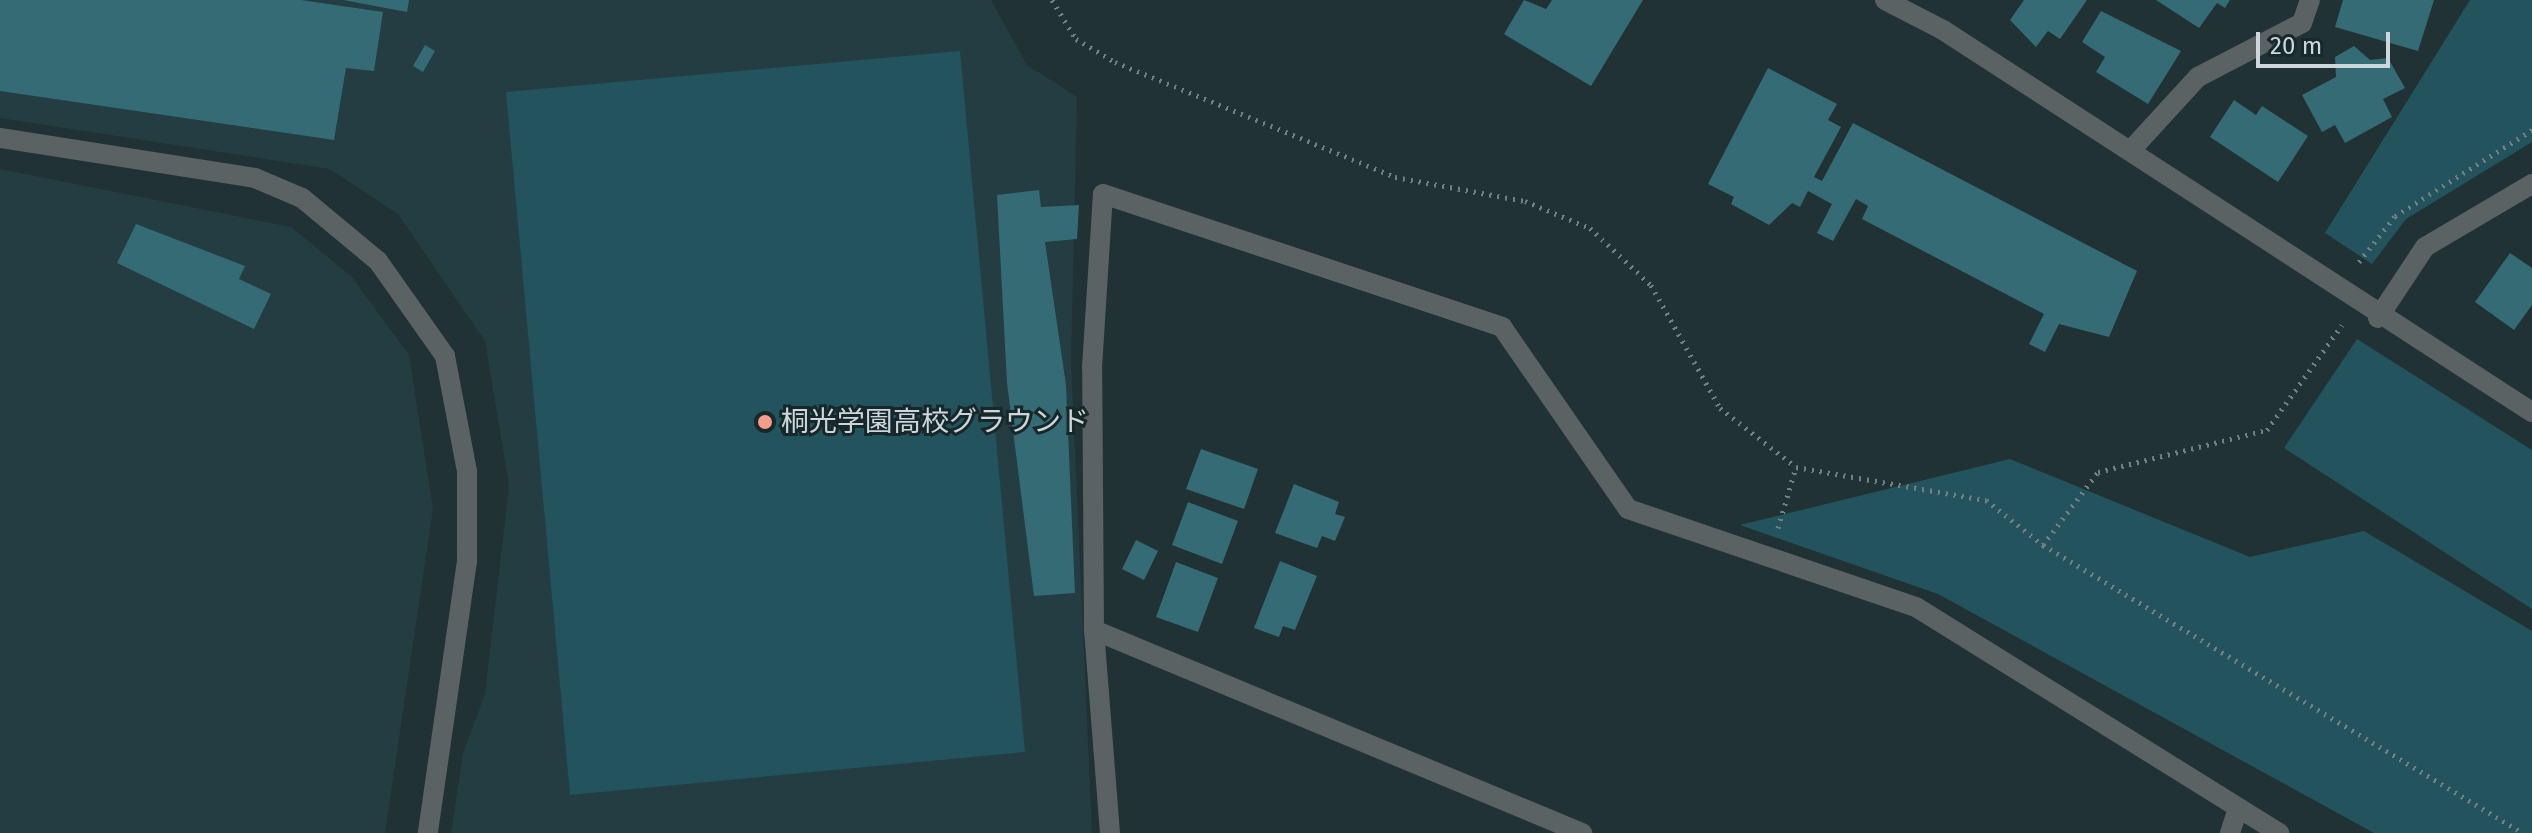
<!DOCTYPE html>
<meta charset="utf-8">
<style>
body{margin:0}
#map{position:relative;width:2532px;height:833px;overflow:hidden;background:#213235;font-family:"Fira Sans","Noto Sans JP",sans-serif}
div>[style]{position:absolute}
.built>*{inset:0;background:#243d42}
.green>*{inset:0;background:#23535c}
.building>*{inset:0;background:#356b75}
.path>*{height:5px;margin-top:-2.5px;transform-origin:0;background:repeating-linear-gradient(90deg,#738083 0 2px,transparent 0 8px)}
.minor>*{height:20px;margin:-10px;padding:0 10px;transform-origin:10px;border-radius:10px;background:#5a6264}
.dots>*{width:22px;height:22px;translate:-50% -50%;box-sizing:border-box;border:4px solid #17282b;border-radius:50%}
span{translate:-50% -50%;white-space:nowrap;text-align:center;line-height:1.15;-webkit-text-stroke:6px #17282b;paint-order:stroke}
.poi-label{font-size:28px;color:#cdd7d9}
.left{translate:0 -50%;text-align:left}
.scale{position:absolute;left:2256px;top:32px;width:134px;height:36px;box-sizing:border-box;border:4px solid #cdd7d9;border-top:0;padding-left:10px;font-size:24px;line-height:28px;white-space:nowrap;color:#cdd7d9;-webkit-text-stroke:6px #17282b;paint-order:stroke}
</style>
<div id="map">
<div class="built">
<i style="clip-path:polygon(0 0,991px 0,1027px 65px,1077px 97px,1071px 361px,1092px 833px,451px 833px,463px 753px,485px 694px,509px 486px,485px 341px,398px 214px,330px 169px,0 118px)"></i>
<i style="clip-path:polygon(0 169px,291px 227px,351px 276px,409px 355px,433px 509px,385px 833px,0 833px)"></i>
</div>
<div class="green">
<i style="clip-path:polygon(2470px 0,2532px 0,2532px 142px,2406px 219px,2372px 264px,2325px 233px)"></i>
<i style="clip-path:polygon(960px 51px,1025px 752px,570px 795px,506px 92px)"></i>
<i style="clip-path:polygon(2357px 339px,2532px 450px,2532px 609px,2284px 448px)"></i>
<i style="clip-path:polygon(2010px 459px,2250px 557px,2364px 531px,2532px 631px,2532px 833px,2374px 833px,1938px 594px,1740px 525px)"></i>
</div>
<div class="building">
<i style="clip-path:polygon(0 0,301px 0,383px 12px,374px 71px,346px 68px,334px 140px,0 91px)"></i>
<i style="clip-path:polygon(343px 0,409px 0,407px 12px)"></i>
<i style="clip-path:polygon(1524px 0,1546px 9px,1552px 0,1643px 0,1591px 86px,1504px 34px)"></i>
<i style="clip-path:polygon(2024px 0,2087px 0,2060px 39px,2048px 31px,2036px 47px,2010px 20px)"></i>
<i style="clip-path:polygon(2156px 0,2230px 0,2225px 8px,2217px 3px,2199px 28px)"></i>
<i style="clip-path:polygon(2343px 0,2434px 0,2418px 51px,2335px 27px)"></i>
<i style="clip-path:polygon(2101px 11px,2181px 51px,2148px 104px,2096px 72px,2105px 57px,2082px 42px)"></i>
<i style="clip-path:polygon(425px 45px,435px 51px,423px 72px,413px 66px)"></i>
<i style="clip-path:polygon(2354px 46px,2370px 60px,2388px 58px,2405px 88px,2383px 99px,2392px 117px,2345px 143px,2335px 125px,2322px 132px,2302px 95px,2336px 77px,2335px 57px)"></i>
<i style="clip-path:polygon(1768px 68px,1837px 104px,1828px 120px,1841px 127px,1814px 177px,1822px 181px,1853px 123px,2137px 271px,2109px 337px,2059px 324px,2045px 352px,2029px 344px,2044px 314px,1862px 219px,1868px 206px,1856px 199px,1833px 241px,1817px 233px,1832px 204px,1808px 191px,1800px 207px,1792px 203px,1769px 225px,1731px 204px,1734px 197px,1708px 184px)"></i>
<i style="clip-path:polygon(2234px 100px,2256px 115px,2262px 106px,2308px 136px,2278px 182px,2210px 137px)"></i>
<i style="clip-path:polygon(1039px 190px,1041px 207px,1079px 205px,1077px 239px,1045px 242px,1066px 385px,1075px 593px,1034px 596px,1007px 383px,997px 195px)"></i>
<i style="clip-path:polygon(136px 224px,245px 266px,239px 279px,271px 294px,254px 329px,117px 263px)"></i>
<i style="clip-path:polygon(2510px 253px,2532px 268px,2532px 305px,2514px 330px,2475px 302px)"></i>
<i style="clip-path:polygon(1201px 449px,1258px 469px,1244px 509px,1186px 489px)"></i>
<i style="clip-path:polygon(1294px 484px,1339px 502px,1335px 514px,1345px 517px,1335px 541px,1322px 536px,1317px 548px,1275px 533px)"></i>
<i style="clip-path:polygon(1188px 502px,1238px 521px,1222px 564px,1172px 545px)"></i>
<i style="clip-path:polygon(1136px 540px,1158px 551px,1144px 580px,1122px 569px)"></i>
<i style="clip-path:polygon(1280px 561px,1317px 576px,1295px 630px,1283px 626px,1279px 637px,1254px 628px)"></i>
<i style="clip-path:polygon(1176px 562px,1218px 578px,1198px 632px,1156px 617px)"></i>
</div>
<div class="path">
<i style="left:1052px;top:0;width:46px;rotate:58.4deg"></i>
<i style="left:1076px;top:39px;width:45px;rotate:30.5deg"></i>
<i style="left:1115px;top:62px;width:303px;rotate:22.3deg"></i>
<i style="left:1395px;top:177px;width:132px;rotate:10.5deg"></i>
<i style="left:1525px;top:201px;width:70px;rotate:22.6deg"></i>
<i style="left:1590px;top:228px;width:83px;rotate:43.1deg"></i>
<i style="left:1651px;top:285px;width:141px;rotate:60.7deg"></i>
<i style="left:1720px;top:408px;width:96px;rotate:37.8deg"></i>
<i style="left:1796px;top:467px;width:193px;rotate:9.9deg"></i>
<i style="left:1986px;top:500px;width:73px;rotate:38.3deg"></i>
<i style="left:2043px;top:545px;width:560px;rotate:30.96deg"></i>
<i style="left:2359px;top:262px;width:58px;rotate:-52deg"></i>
<i style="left:2395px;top:216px;width:162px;rotate:-32.1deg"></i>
<i style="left:1778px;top:528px;width:64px;rotate:-73.6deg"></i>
<i style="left:2043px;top:545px;width:91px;rotate:-53deg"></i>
<i style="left:2098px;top:472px;width:174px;rotate:-14deg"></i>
<i style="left:2267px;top:430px;width:129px;rotate:-54.5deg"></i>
</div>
<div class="minor">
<i style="left:1885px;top:0;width:65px;rotate:27.3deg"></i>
<i style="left:1943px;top:30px;width:702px;rotate:32.97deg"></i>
<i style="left:0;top:138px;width:258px;rotate:8.9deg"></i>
<i style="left:255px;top:178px;width:51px;rotate:23.1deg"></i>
<i style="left:302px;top:198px;width:99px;rotate:39.7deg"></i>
<i style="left:378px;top:261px;width:116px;rotate:54.8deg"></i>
<i style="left:445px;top:356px;width:117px;rotate:79.2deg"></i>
<i style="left:467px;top:471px;width:90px;rotate:90deg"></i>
<i style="left:467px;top:561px;width:275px;rotate:98.2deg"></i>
<i style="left:2131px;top:150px;width:99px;rotate:-47.5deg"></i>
<i style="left:2198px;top:77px;width:117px;rotate:-27.4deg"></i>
<i style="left:2302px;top:23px;width:24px;rotate:-71deg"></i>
<i style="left:2378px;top:318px;width:85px;rotate:-56.5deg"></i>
<i style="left:2425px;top:247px;width:124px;rotate:-30.5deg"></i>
<i style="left:1094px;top:630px;width:529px;rotate:22.59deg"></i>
<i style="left:1110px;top:833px;width:204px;rotate:-94.5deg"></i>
<i style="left:1094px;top:630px;width:262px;rotate:-90.4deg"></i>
<i style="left:1092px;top:368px;width:174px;rotate:-86.4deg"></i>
<i style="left:1103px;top:194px;width:421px;rotate:18.4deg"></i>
<i style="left:1502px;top:327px;width:221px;rotate:55.3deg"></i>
<i style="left:1628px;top:509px;width:304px;rotate:18.8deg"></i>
<i style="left:1916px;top:607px;width:428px;rotate:31.9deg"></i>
<i style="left:2230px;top:833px;width:23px;rotate:-72deg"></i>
</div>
<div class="dots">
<i style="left:765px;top:422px;background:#f49d8c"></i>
</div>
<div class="poi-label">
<span class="left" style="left:781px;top:422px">桐光学園高校グラウンド</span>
</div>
<div class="scale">20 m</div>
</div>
